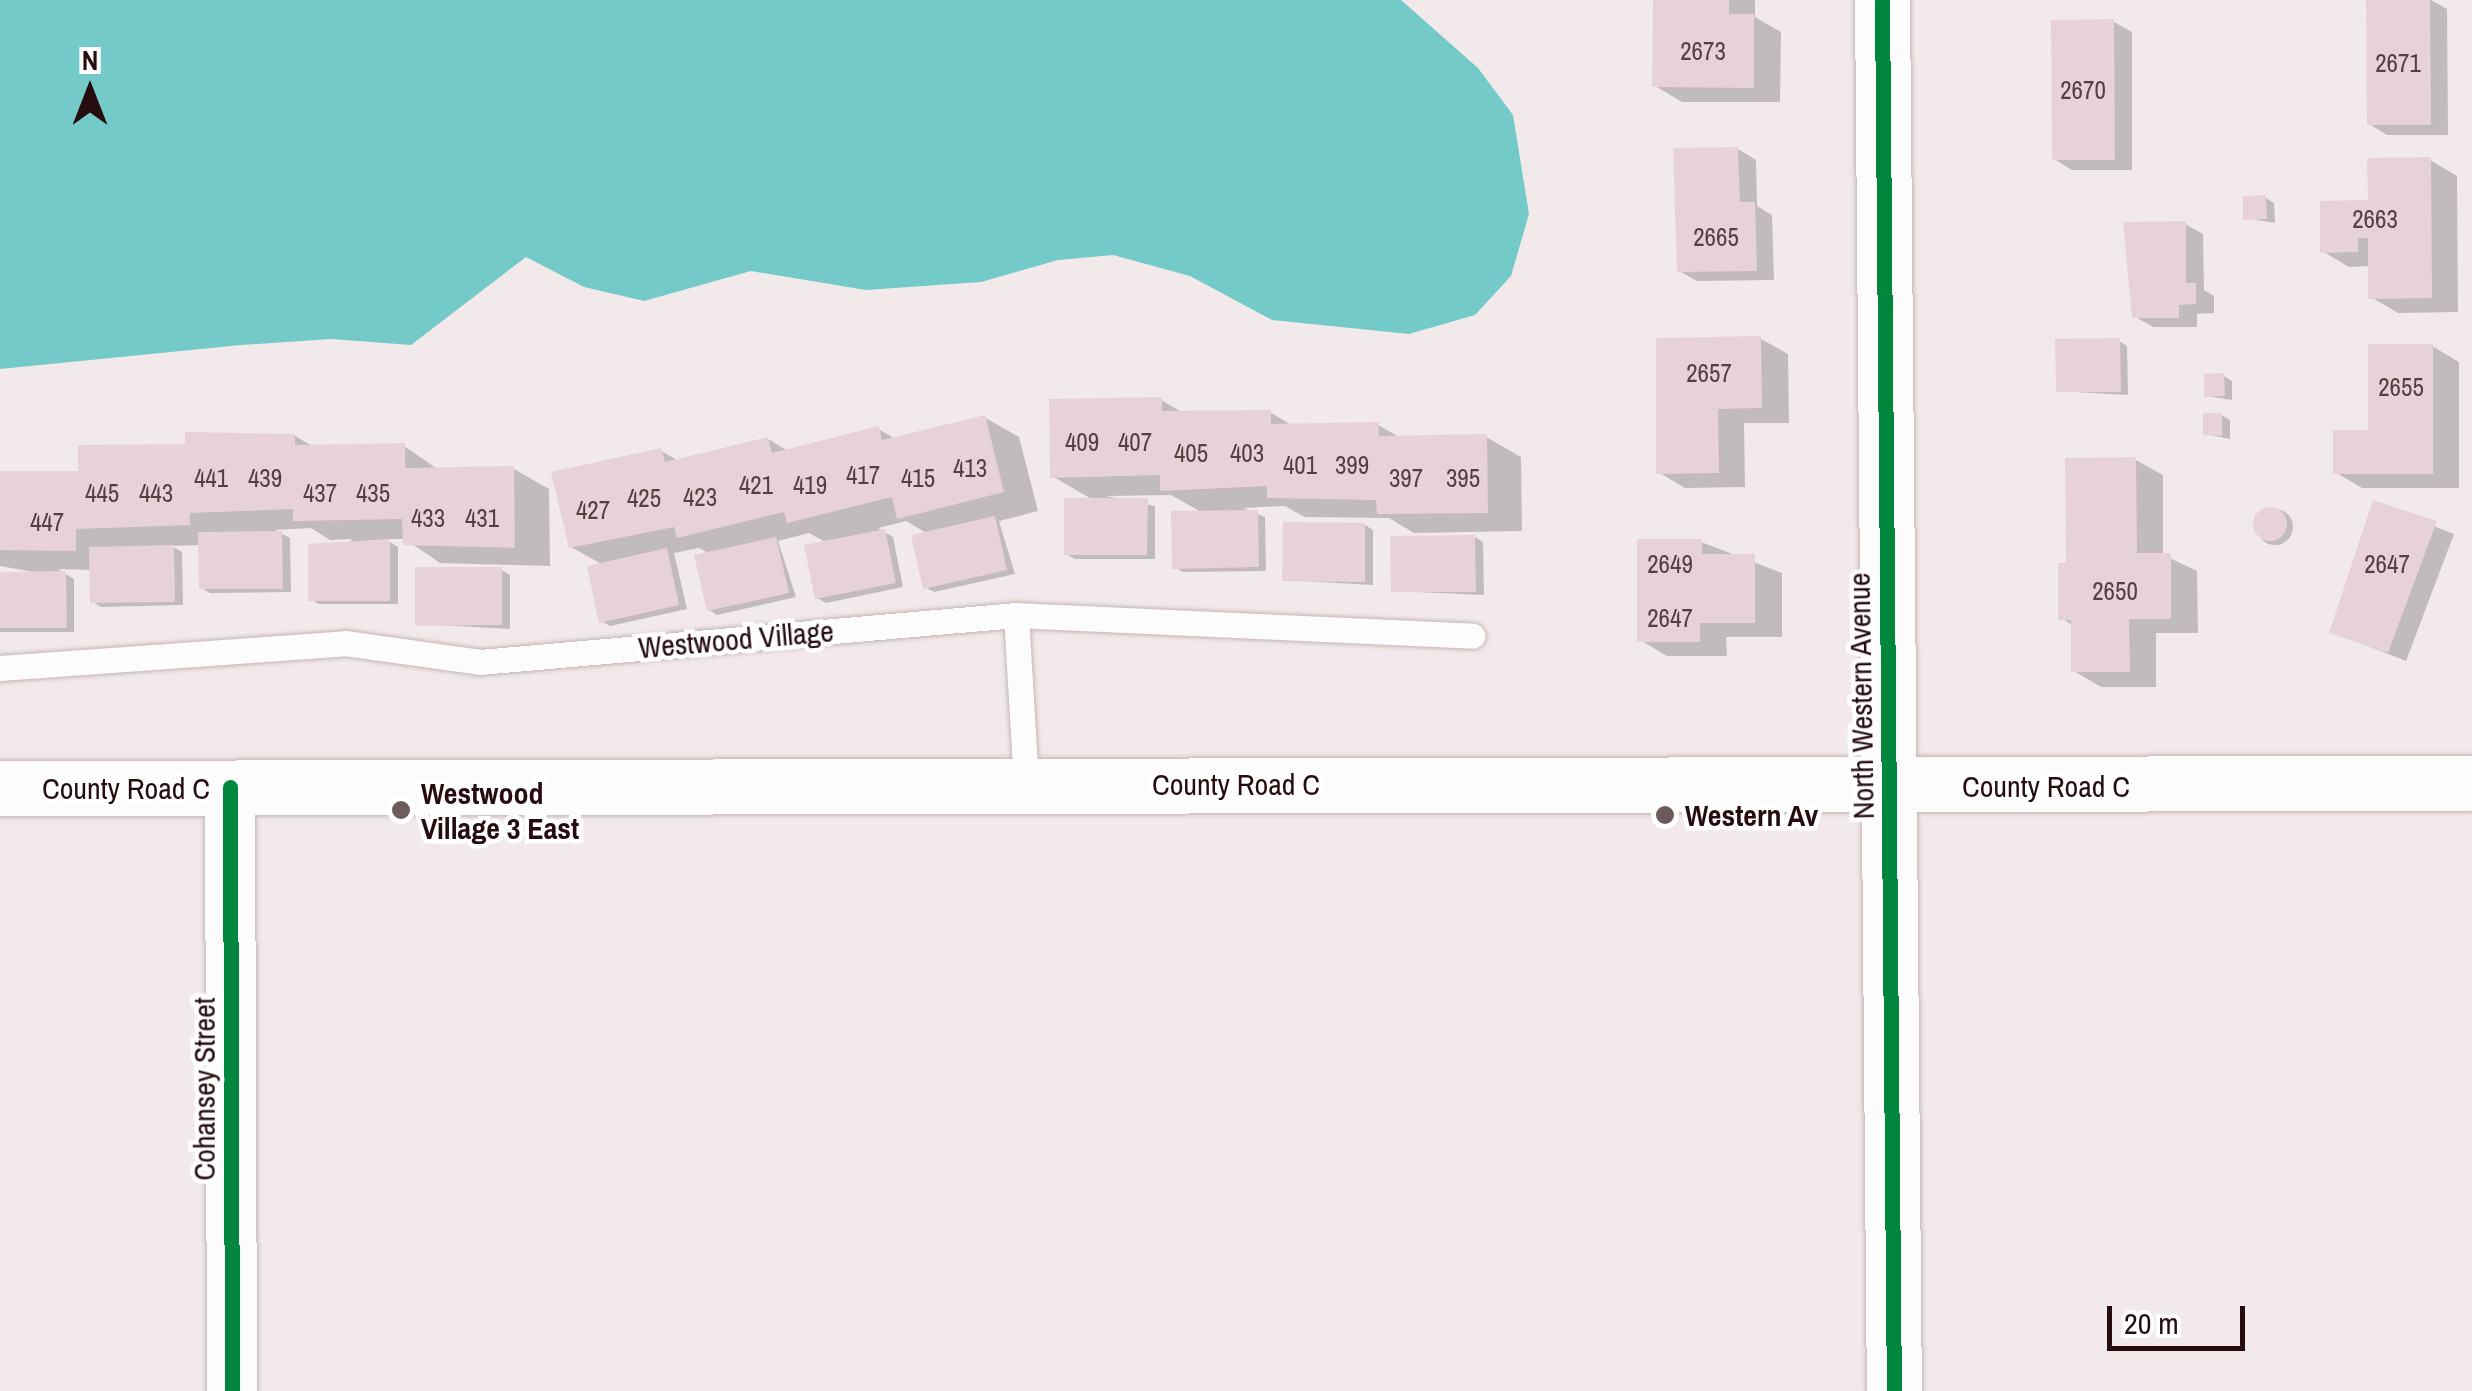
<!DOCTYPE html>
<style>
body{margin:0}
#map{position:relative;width:2472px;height:1391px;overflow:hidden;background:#f2eaea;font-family:"Archivo Narrow",sans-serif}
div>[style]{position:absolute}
.water>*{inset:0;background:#73cac9}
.shadow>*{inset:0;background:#0003}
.round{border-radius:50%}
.building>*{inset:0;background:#e6d2d8}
.roads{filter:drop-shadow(0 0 2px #c7b5b6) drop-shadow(0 0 2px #c7b5b6)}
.lane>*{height:25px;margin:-12.5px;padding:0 12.5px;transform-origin:12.5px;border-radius:12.5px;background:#fdfcfc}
.street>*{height:50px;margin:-25px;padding:0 25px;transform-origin:25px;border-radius:25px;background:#fdfcfc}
.secondary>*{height:55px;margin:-27.5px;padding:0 27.5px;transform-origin:27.5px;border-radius:27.5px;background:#fdfcfc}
.cycleway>*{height:15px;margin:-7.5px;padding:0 7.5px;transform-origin:7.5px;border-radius:7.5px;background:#00873e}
.dots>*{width:28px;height:28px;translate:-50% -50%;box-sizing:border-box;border:5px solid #fff;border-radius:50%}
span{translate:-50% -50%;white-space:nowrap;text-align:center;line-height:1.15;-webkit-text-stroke:9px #fff;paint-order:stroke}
.number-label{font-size:25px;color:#563e41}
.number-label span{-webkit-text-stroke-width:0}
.street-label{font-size:30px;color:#260c0f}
.poi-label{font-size:30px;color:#260c0f;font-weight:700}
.left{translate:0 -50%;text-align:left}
.north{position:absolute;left:40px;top:40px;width:100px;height:100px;-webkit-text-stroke:8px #fff;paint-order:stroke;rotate:0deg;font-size:28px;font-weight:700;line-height:40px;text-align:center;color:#260c0f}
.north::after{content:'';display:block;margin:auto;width:35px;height:45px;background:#260c0f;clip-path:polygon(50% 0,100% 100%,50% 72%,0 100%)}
.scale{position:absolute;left:2107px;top:1306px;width:138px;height:45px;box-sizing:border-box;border:5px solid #260c0f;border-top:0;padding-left:12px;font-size:30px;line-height:35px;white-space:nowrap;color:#260c0f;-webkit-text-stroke:8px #fff;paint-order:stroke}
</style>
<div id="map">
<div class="water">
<i style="clip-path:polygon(0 0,1401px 0,1478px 68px,1513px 115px,1529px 214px,1511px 276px,1475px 315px,1409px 334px,1272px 320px,1190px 276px,1113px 255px,1058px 260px,981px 282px,866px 290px,751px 271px,644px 301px,584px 287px,526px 257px,411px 345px,331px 339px,241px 345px,0 369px)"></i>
</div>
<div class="shadow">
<i style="clip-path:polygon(1656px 0,1755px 0,1755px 17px,1781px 32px,1780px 102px,1682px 102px,1655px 86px)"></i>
<i style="clip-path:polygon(2369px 0,2431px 0,2447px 9px,2448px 135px,2387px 135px,2369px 124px)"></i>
<i style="clip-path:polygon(2114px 22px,2132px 32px,2132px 170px,2072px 170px,2054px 159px)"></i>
<i style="clip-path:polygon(1738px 149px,1756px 160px,1757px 206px,1772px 215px,1774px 280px,1697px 281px,1679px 271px)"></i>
<i style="clip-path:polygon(2430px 160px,2457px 176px,2458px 312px,2398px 313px,2371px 297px,2370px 266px,2349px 267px,2322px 251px,2370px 202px)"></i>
<i style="clip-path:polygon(2266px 198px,2274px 203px,2275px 223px,2246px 218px)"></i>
<i style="clip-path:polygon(2185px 224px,2203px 234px,2204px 290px,2214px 296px,2214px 313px,2197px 314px,2197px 327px,2153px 327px,2134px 316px)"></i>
<i style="clip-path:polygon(1761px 339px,1788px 354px,1789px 423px,1744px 423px,1745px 487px,1685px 488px,1658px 472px)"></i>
<i style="clip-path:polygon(2119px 341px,2127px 346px,2128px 395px,2058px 391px)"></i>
<i style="clip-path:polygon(2432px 346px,2459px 362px,2459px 488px,2362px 488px,2335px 472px)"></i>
<i style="clip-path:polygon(2224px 376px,2232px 381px,2232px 400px,2206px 396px)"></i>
<i style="clip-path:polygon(1161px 400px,1185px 414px,1270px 412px,1293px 426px,1378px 425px,1401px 438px,1486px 437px,1521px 457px,1522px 531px,1414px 533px,1389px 518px,1305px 517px,1285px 506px,1243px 508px,1265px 517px,1266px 571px,1183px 572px,1175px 567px,1203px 513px,1171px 495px,1106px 496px,1155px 506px,1155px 559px,1075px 559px,1066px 554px,1095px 501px,1052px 476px)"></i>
<i style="clip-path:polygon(2221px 415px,2230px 420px,2230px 439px,2205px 434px)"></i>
<i style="clip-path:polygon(984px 417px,1019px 437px,1038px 511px,999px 521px,1015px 574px,934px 592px,925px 587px,928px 534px,906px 521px,878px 528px,893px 537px,903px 587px,826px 603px,817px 598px,827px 543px,809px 533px,778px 541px,796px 597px,717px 615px,709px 610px,710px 554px,699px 548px,674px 553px,687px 609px,610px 626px,601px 621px,603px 565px,571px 547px,661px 451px,679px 461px,768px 439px,788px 451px,878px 429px,896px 439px)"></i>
<i style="clip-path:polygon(295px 436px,314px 447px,404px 446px,439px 470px,514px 469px,549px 489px,550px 566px,440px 563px,405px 539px,385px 539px,398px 547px,398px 604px,319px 604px,310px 599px,352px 539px,330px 540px,311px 528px,275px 530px,290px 538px,291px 592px,210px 593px,201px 588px,201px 545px,171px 546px,182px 552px,183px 605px,101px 607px,93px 602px,92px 570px,58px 569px,74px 579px,74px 632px,0 632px,0 574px,45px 574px,0 566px,0 474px,81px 473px,187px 447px)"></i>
<i style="clip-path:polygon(2136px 460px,2163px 475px,2163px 555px,2197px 571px,2198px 633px,2156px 633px,2156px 687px,2101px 687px,2074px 671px,2074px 626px,2061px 618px,2068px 565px)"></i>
<i style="clip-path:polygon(2375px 503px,2454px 534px,2406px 661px,2332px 632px)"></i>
<i class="round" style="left:2257px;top:509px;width:36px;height:36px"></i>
<i style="clip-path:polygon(1365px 525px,1373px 530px,1373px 585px,1285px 580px)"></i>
<i style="clip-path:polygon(1475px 537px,1483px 542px,1484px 595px,1393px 591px)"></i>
<i style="clip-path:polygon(1701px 542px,1782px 573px,1782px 637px,1726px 637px,1727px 656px,1667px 656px,1640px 640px)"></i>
<i style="clip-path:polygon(501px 570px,510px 575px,510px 629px,418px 624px)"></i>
</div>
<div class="building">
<i style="clip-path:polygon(1653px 0,1729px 0,1729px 14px,1754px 14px,1754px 88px,1652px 87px)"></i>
<i style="clip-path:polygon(2366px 0,2430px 0,2431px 125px,2367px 125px)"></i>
<i style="clip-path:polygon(2114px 19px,2115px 160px,2052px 160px,2051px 20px)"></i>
<i style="clip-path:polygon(1738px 147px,1740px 202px,1755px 202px,1757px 271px,1677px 272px,1673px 148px)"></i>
<i style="clip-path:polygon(2431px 157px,2432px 298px,2368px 299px,2368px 238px,2358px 238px,2358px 252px,2320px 253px,2320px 201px,2368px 200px,2367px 158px)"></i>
<i style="clip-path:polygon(2266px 195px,2267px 219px,2243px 220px,2243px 196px)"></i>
<i style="clip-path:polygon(2186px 221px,2186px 283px,2196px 283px,2196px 304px,2179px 305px,2179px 318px,2132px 318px,2123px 222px)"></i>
<i style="clip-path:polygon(1761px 336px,1762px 408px,1718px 409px,1719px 473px,1656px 474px,1656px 338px)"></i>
<i style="clip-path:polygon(2120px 338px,2121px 392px,2056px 392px,2055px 339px)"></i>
<i style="clip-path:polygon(2368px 344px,2433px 344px,2433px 474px,2333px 474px,2333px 430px,2368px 430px)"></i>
<i style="clip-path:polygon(2224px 373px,2225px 396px,2204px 397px,2204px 374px)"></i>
<i style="clip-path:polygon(1162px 397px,1162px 411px,1271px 410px,1271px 424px,1379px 422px,1379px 436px,1487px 434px,1488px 513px,1377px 514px,1376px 500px,1267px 498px,1267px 486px,1160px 491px,1160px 475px,1050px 478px,1049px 399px)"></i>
<i style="clip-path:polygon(2203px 413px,2222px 413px,2222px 436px,2203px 435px)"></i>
<i style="clip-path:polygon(985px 415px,1004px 492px,897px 519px,892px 497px,787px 523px,784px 512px,677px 538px,674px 527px,569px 548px,551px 472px,661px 448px,665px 462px,768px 437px,772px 453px,879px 426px,882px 440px)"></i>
<i style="clip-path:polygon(185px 432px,295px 434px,295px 445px,405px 443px,405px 468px,514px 466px,515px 548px,403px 545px,402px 519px,293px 521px,293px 509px,190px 513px,190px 525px,76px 529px,76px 551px,0 550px,0 471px,78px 471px,78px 445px,185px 444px)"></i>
<i style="clip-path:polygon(2136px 457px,2137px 553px,2171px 553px,2171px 619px,2129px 619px,2130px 672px,2071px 672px,2071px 620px,2058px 620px,2058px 563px,2066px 563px,2065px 458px)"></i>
<i style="clip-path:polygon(1064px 498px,1148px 498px,1147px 555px,1064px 555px)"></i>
<i style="clip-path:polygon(2373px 500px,2437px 521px,2388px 653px,2329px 633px)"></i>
<i class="round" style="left:2253px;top:507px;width:34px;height:34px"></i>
<i style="clip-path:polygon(1258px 510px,1259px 567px,1172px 569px,1171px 511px)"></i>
<i style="clip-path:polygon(995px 516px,1007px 570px,923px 589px,911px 535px)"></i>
<i style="clip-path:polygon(1283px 522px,1365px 523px,1365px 582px,1282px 581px)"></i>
<i style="clip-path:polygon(885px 529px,896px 583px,815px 599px,804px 545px)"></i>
<i style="clip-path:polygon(282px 531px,283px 589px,199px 589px,198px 532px)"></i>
<i style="clip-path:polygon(1475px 535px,1476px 592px,1391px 592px,1390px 536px)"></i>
<i style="clip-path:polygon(776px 537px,789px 593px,707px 611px,694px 555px)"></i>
<i style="clip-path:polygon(390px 539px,390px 601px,308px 601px,308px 544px)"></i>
<i style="clip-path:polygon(1637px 539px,1702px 539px,1702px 554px,1755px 554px,1755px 623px,1700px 623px,1700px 642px,1637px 642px)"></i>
<i style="clip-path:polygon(174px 545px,175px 602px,90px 603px,89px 547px)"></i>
<i style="clip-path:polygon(667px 548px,679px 605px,599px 623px,587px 566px)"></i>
<i style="clip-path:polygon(415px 567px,502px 567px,502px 625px,415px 626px)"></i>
<i style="clip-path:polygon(66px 571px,67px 628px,0 628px,0 572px)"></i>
</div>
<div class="roads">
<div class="lane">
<i style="left:1016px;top:615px;width:168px;rotate:86.6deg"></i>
<i style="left:0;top:668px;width:346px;rotate:-4.1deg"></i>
<i style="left:345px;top:643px;width:136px;rotate:8deg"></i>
<i style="left:480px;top:662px;width:538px;rotate:-5.01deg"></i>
<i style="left:1016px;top:615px;width:457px;rotate:2.6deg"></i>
</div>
<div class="street">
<i style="left:230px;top:787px;width:604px;rotate:89.81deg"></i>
</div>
<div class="secondary">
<i style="left:1882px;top:0;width:1391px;rotate:89.51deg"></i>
<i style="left:0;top:788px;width:2472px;rotate:-0.12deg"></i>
</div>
</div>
<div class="cycleway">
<i style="left:1882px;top:0;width:1391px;rotate:89.51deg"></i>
<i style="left:230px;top:787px;width:604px;rotate:89.81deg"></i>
</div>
<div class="dots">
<i style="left:401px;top:810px;background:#6d5a5c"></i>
<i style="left:1665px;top:815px;background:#6d5a5c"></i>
</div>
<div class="number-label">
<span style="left:1703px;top:51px">2673</span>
<span style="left:2398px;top:63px">2671</span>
<span style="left:2083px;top:90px">2670</span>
<span style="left:2375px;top:219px">2663</span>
<span style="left:1716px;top:237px">2665</span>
<span style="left:1709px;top:373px">2657</span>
<span style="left:2401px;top:387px">2655</span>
<span style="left:1082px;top:442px">409</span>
<span style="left:1135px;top:442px">407</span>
<span style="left:1191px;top:453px">405</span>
<span style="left:1247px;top:453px">403</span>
<span style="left:1300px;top:465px">401</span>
<span style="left:1352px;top:465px">399</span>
<span style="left:970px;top:468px">413</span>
<span style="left:863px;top:475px">417</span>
<span style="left:211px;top:478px">441</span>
<span style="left:265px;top:478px">439</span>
<span style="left:918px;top:478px">415</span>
<span style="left:1406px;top:478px">397</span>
<span style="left:1463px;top:478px">395</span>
<span style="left:756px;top:485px">421</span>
<span style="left:810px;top:485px">419</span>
<span style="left:102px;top:493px">445</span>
<span style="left:156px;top:493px">443</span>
<span style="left:320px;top:493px">437</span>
<span style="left:373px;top:493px">435</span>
<span style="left:700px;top:497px">423</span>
<span style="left:644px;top:498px">425</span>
<span style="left:593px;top:510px">427</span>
<span style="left:428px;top:518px">433</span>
<span style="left:482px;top:518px">431</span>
<span style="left:47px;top:522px">447</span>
<span style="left:1670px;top:564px">2649</span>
<span style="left:2387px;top:564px">2647</span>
<span style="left:2115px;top:591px">2650</span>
<span style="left:1670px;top:618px">2647</span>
</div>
<div class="street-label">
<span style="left:736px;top:639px;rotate:-5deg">Westwood Village</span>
<span style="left:1861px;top:696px;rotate:-91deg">North Western Avenue</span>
<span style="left:1236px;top:784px">County Road C</span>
<span style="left:2046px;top:786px">County Road C</span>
<span style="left:126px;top:788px">County Road C</span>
<span style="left:204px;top:1089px;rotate:-90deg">Cohansey Street</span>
</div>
<div class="poi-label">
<span class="left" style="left:421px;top:810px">Westwood<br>Village 3 East</span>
<span class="left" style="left:1685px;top:815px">Western Av</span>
</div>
<div class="north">N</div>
<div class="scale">20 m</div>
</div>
